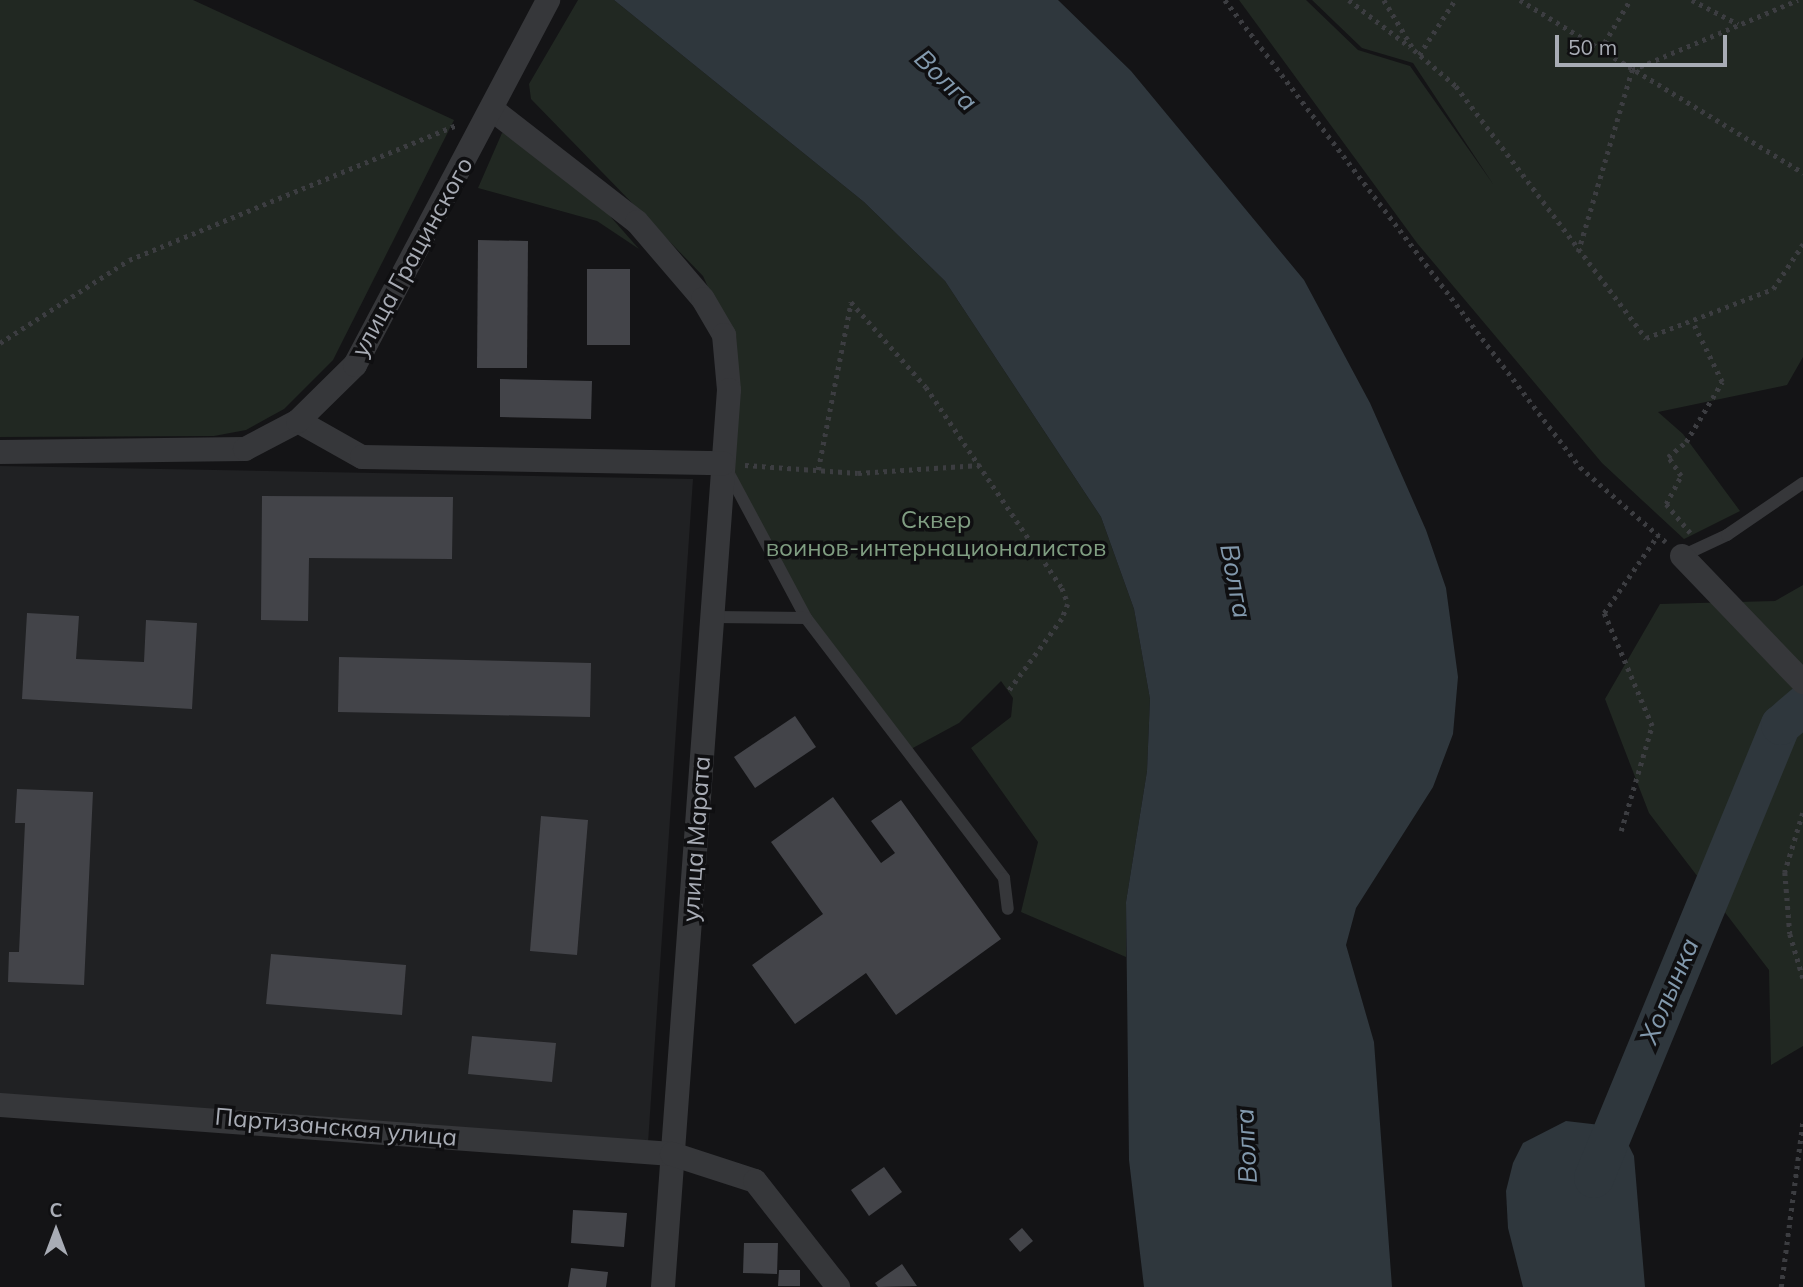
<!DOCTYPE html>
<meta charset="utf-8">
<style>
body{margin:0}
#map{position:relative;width:1803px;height:1287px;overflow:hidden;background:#141416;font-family:Mulish,sans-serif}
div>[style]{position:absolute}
.built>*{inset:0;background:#202123}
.green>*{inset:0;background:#212822}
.water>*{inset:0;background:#2f373d}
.river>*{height:40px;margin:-20px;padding:0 20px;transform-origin:20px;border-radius:20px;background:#2f373d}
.building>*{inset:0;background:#434449}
.path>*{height:4.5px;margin-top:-2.25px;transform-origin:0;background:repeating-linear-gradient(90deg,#3c3d41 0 3.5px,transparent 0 8.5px)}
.lane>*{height:12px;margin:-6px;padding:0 6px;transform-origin:6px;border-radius:6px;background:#36373a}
.street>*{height:24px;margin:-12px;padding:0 12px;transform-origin:12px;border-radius:12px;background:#36373a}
span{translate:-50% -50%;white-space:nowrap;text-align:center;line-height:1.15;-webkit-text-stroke:7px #0f0f11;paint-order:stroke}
.street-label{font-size:24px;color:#a8acb5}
.park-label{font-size:24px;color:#809e82}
.water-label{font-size:26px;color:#8299ad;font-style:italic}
.north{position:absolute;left:21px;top:1196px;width:70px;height:70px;-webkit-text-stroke:5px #0f0f11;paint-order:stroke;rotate:0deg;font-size:19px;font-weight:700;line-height:28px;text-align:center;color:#a8acb5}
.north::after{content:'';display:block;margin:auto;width:24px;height:32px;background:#a8acb5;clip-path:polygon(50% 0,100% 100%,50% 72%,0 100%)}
.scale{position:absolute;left:1555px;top:35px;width:172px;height:32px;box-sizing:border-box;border:4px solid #a8acb5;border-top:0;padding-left:9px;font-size:21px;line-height:24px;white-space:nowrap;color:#a8acb5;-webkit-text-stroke:5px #0f0f11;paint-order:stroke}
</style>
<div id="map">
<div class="built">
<i style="clip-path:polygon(0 466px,693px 479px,648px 1143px,0 1094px)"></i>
</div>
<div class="green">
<i style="clip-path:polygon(0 0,193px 0,454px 120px,333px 360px,284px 409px,246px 430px,214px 436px,0 437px)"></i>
<i style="clip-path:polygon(578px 0,614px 0,864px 202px,945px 281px,1101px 517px,1134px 609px,1150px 699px,1147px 771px,1126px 902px,1126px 957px,1021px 912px,1038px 842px,971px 748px,1011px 717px,1013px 698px,1001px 681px,959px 723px,911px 749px,812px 618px,735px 478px,726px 327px,703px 276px,531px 99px,529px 84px)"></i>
<i style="clip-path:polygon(1239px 0,1306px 0,1358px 50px,1410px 66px,1493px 184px,1413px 63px,1362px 48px,1312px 0,1803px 0,1803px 357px,1787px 385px,1658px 412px,1683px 434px,1740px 511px,1684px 539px,1602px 463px,1417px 243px)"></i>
<i style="clip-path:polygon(502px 133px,512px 134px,602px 207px,639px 249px,597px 221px,478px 188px)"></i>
<i style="clip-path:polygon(1803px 585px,1803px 1046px,1771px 1065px,1769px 970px,1649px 813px,1605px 699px,1660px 604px,1775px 601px)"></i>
</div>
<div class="water">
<i style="clip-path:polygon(614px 0,1058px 0,1131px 71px,1304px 280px,1370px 403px,1426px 530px,1446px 588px,1458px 677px,1453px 734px,1433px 787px,1356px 908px,1346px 945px,1374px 1042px,1392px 1287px,1144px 1287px,1129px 1160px,1126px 902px,1147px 771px,1150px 699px,1134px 609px,1101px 517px,945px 281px,864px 202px)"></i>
<i style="clip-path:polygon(1566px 1121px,1609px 1126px,1623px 1134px,1634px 1156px,1645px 1287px,1523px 1287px,1508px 1228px,1506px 1191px,1513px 1163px,1523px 1143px)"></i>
</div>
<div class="river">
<i style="left:1594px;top:1178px;width:490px;rotate:-67.6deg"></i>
<i style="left:1781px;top:725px;width:29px;rotate:-41deg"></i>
</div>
<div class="building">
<i style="clip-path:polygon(478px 240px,528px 241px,527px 368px,477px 368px)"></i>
<i style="clip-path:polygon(587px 269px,630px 269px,630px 345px,587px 345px)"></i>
<i style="clip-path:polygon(500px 379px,592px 381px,591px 419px,500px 417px)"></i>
<i style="clip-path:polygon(262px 496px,453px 497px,452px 559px,309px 558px,308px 621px,261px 620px)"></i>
<i style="clip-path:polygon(27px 613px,79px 616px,76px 659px,144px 662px,146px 620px,197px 623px,192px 709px,22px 699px)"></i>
<i style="clip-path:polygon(339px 657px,591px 663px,590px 717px,338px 712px)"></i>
<i style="clip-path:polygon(795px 716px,816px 747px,755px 788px,734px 757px)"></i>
<i style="clip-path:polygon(17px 789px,93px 792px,84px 985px,8px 982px,9px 952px,19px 952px,25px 823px,15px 823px)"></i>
<i style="clip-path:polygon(833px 797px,881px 863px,895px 853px,871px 821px,901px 800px,1001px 939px,896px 1015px,866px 973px,795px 1024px,752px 965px,823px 914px,771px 842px)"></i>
<i style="clip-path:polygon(541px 816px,588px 820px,577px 955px,530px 951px)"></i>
<i style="clip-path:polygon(271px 954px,406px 965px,402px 1015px,266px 1004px)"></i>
<i style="clip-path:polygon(472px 1036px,556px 1043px,552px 1082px,468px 1074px)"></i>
<i style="clip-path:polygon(884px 1167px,902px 1192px,869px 1216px,851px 1190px)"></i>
<i style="clip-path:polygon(573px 1210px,627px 1213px,624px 1247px,571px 1243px)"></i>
<i style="clip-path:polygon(1022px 1228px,1033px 1241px,1020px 1252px,1009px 1239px)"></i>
<i style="clip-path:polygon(744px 1243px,778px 1243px,777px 1274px,743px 1273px)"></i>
<i style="clip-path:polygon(902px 1264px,917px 1286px,878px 1287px,875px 1283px)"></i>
<i style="clip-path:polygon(571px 1268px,608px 1272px,606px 1287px,568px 1287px)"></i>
<i style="clip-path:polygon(779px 1270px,800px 1270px,800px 1286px,778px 1286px)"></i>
</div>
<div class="path">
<i style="left:1225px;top:0;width:587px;rotate:52.76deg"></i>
<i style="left:1580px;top:467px;width:114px;rotate:41.1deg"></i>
<i style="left:1349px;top:0;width:77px;rotate:37.6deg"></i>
<i style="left:1384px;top:0;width:58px;rotate:59deg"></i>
<i style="left:1414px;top:50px;width:55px;rotate:40.6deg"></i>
<i style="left:1456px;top:86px;width:316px;rotate:53deg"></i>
<i style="left:1646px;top:338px;width:136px;rotate:-21.1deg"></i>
<i style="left:1773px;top:289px;width:54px;rotate:-56.3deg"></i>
<i style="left:1520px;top:0;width:332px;rotate:31.4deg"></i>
<i style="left:1692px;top:0;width:52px;rotate:27.6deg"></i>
<i style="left:1600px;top:50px;width:58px;rotate:-59deg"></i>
<i style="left:1419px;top:55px;width:66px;rotate:-56.8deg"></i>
<i style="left:1578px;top:252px;width:190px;rotate:-73.5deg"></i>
<i style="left:1632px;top:70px;width:180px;rotate:-22.9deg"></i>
<i style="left:851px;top:302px;width:113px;rotate:48.6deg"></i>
<i style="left:926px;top:387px;width:243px;rotate:55.9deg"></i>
<i style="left:1062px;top:588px;width:17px;rotate:69deg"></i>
<i style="left:1068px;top:604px;width:16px;rotate:112deg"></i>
<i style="left:1062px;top:619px;width:91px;rotate:126.5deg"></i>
<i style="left:0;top:343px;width:153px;rotate:-32.8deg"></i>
<i style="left:129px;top:260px;width:354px;rotate:-22.4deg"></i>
<i style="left:745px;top:465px;width:113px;rotate:4deg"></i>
<i style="left:858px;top:473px;width:122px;rotate:-3.8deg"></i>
<i style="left:818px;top:470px;width:171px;rotate:-78.9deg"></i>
<i style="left:1690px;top:533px;width:38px;rotate:-130deg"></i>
<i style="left:1666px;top:504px;width:32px;rotate:-62deg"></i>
<i style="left:1681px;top:476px;width:23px;rotate:-124deg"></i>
<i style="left:1668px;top:457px;width:23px;rotate:-40deg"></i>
<i style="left:1686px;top:442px;width:70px;rotate:-59deg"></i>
<i style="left:1722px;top:382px;width:68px;rotate:-116.2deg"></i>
<i style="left:1803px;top:813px;width:62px;rotate:107deg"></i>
<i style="left:1785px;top:872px;width:62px;rotate:85.4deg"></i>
<i style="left:1790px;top:934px;width:46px;rotate:73.5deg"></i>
<i style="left:1621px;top:831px;width:109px;rotate:-73.6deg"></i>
<i style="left:1652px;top:726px;width:123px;rotate:-113deg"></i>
<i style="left:1604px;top:613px;width:95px;rotate:-55.3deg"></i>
<i style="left:1781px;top:1287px;width:169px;rotate:-82.5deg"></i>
</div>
<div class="lane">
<i style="left:727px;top:470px;width:168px;rotate:61.9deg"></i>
<i style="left:806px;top:618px;width:327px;rotate:52.7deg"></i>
<i style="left:1004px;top:878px;width:31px;rotate:83deg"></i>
<i style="left:1682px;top:556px;width:50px;rotate:-25deg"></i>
<i style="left:1727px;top:535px;width:92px;rotate:-34.4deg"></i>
<i style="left:712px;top:617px;width:94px;rotate:0.6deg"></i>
</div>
<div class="street">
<i style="left:493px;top:110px;width:182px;rotate:37.9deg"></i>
<i style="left:637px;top:222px;width:101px;rotate:49.4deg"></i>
<i style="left:703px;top:299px;width:42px;rotate:59.7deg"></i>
<i style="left:724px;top:335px;width:55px;rotate:84.8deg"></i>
<i style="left:729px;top:390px;width:899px;rotate:94.21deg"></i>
<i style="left:298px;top:421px;width:73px;rotate:29.4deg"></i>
<i style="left:362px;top:457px;width:361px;rotate:1deg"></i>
<i style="left:0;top:452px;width:245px;rotate:-0.7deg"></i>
<i style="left:245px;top:449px;width:60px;rotate:-27.8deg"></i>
<i style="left:298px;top:421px;width:80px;rotate:-44.5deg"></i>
<i style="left:355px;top:365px;width:413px;rotate:-62.1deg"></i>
<i style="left:1682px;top:556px;width:175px;rotate:46.2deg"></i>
<i style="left:0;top:1105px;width:674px;rotate:4.17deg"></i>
<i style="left:672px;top:1154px;width:87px;rotate:18deg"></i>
<i style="left:755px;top:1181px;width:135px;rotate:51.9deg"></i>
</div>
<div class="street-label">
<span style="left:412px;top:257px;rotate:-61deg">улица Грацинского</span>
<span style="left:696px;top:839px;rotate:-86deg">улица Марата</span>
<span style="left:336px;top:1127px;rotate:5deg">Партизанская улица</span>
</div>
<div class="park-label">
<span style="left:936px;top:534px">Сквер<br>воинов-интернационалистов</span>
</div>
<div class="water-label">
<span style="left:946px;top:80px;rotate:44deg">Волга</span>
<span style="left:1236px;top:581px;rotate:79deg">Волга</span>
<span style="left:1669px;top:991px;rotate:-67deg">Холынка</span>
<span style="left:1246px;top:1146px;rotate:-93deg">Волга</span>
</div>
<div class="north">С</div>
<div class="scale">50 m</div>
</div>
